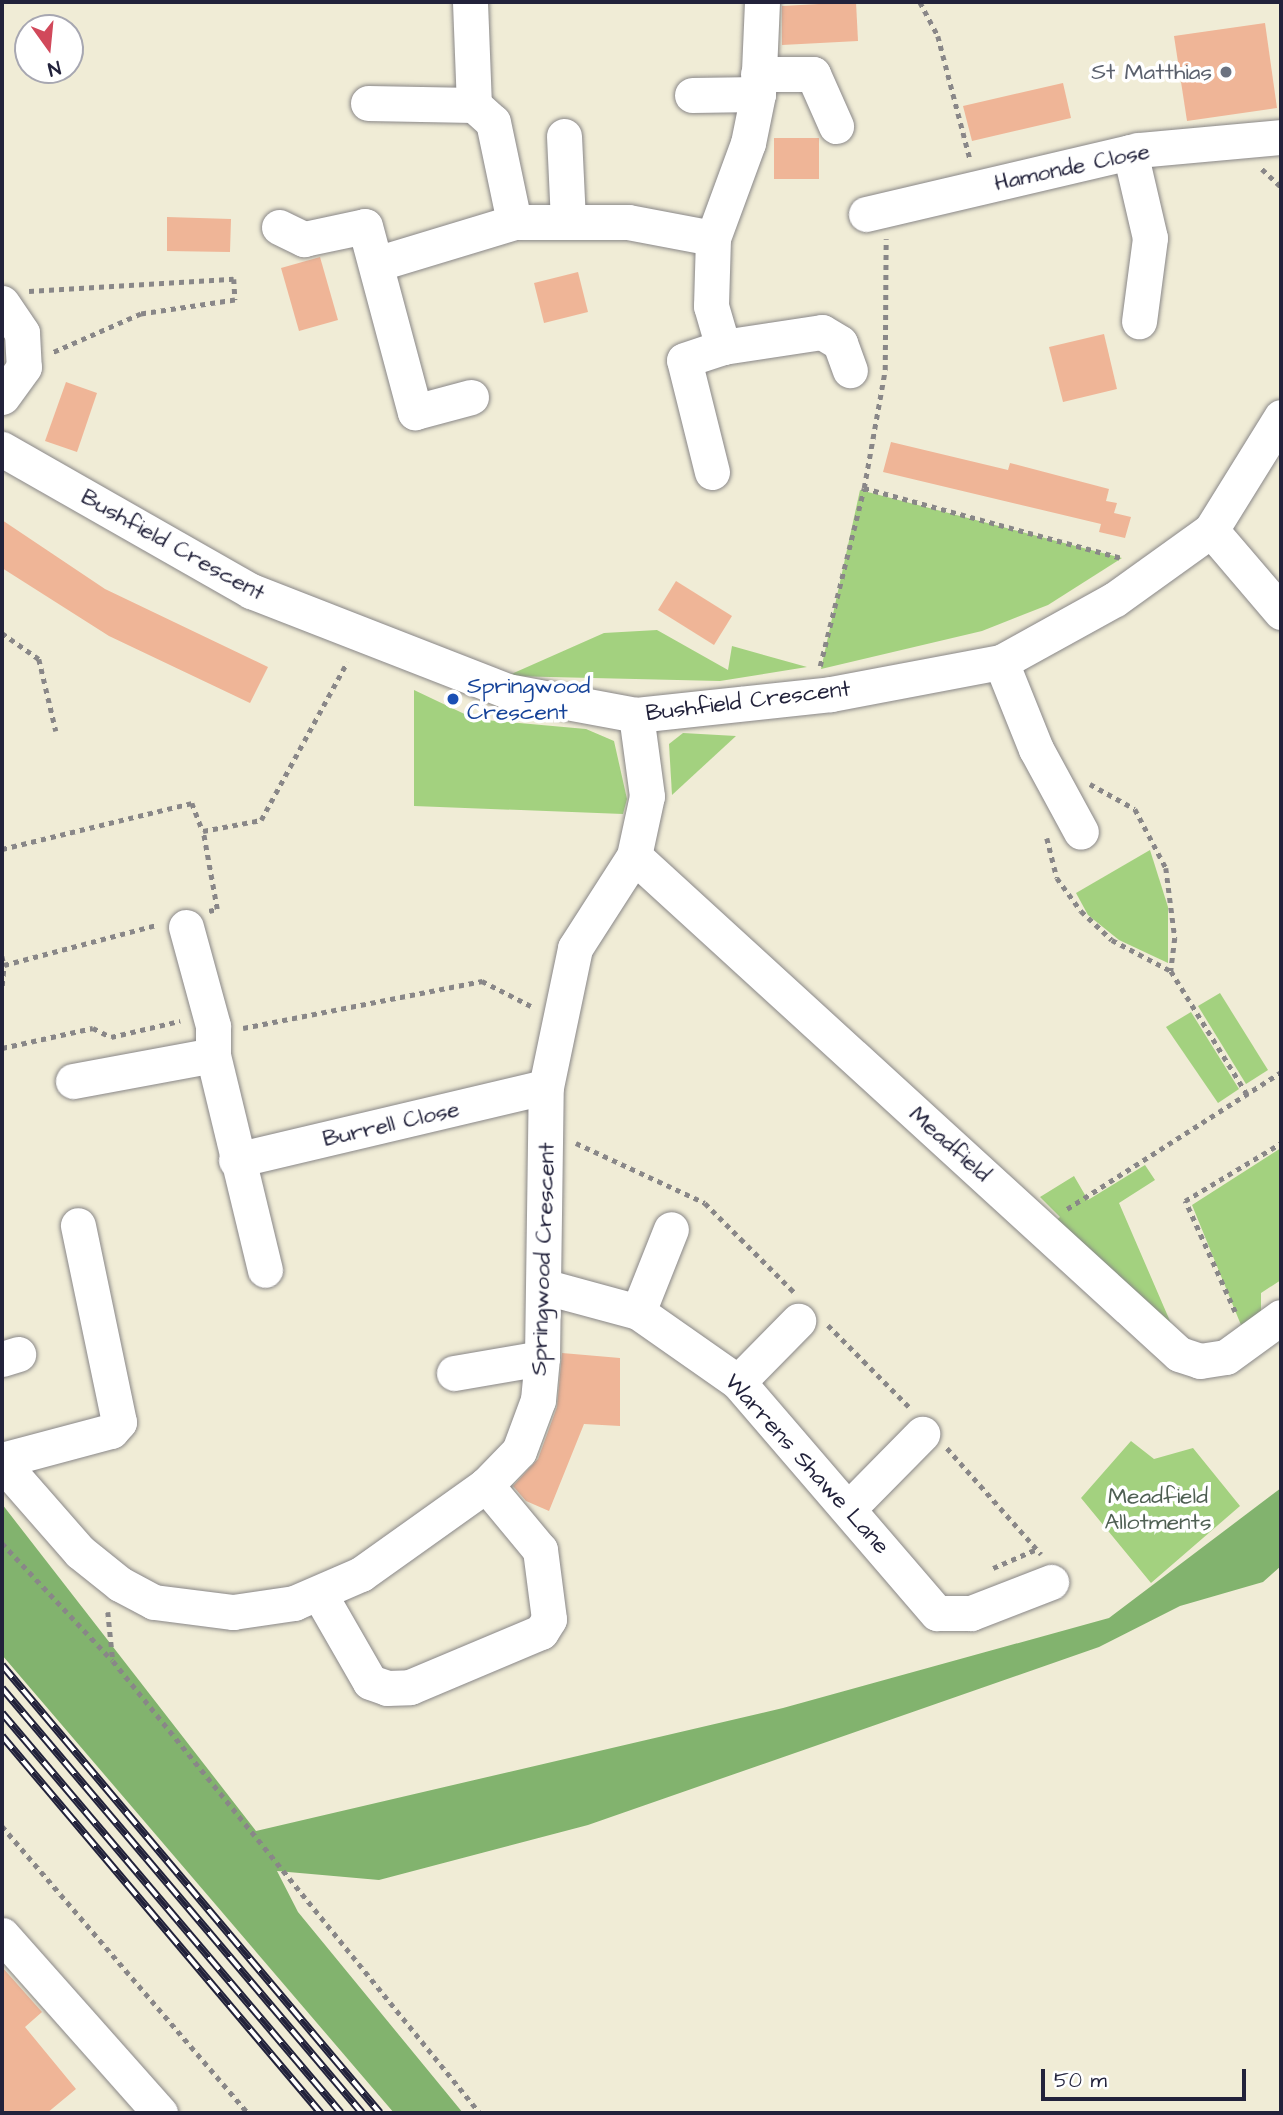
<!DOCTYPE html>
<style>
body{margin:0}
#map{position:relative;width:1283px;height:2115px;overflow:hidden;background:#f0ecd6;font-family:"Architects Daughter",sans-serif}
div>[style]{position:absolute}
.green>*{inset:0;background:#a3d17f}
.forest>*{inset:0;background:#82b36e}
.building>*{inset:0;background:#efb597}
.path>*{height:4.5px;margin-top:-2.25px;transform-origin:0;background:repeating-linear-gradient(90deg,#898788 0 5px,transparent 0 10px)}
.roads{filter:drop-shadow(0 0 2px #898788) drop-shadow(0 0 2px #898788)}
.minor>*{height:35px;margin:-17.5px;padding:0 17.5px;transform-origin:17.5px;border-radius:17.5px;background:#fff}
.rail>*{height:8px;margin-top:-4px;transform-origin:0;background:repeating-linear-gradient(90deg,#fff 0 16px,#22223b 0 32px);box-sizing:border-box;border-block:2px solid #22223b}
.dots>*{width:19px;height:19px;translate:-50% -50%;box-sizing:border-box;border:4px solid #fff;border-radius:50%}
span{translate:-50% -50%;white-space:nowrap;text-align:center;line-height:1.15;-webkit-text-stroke:7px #fff;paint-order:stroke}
.worship-label{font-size:23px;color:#5b616d}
.right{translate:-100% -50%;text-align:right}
.street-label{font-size:23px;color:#22223b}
.transit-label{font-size:23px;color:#164399}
.left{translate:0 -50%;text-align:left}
.park-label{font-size:23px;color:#4f5f53}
.frame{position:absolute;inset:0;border:4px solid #22223b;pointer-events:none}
.north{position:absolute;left:14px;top:14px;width:70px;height:70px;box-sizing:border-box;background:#fff;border:2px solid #a7a7b1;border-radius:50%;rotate:165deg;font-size:19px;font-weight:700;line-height:28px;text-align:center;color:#22223b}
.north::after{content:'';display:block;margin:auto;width:24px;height:32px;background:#d1495b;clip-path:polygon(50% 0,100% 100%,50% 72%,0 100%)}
.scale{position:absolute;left:1041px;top:2069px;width:205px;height:32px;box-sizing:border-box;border:4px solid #22223b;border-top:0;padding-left:9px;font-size:21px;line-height:24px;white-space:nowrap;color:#22223b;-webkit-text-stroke:5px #fff;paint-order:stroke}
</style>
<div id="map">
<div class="green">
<i style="clip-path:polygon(860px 490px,1122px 558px,1048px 605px,982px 631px,821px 669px)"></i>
<i style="clip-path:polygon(657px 630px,728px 670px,732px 646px,807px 667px,720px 681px,507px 676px,604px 633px)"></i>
<i style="clip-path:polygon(414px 690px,475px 719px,586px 729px,614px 741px,627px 799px,623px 814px,414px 806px)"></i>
<i style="clip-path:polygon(683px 733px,736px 736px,672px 795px,669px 744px)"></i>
<i style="clip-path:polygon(1150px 850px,1168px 907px,1168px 963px,1119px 940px,1088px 915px,1076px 893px)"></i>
<i style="clip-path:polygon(1220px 993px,1268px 1070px,1246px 1084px,1198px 1006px)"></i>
<i style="clip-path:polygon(1191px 1012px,1239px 1089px,1218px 1103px,1166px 1027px)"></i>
<i style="clip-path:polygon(1281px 1148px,1281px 1280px,1261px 1293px,1261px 1314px,1241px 1325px,1192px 1205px)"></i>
<i style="clip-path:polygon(1145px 1165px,1155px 1180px,1119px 1203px,1176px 1335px,1054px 1222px,1060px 1217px,1040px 1197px,1074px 1176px,1088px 1200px)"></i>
<i style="clip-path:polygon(1131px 1441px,1154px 1459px,1193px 1448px,1240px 1506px,1151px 1583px,1081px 1498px)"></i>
</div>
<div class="forest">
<i style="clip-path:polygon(1281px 1488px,1281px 1566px,1263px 1582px,1180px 1606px,1099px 1647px,588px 1825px,379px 1880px,277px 1871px,298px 1912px,463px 2113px,394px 2113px,2px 1655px,2px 1504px,256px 1831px,783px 1708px,1109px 1618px)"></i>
</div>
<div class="building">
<i style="clip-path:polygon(856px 2px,858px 41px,782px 45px,782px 6px)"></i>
<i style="clip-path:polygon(1265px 23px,1277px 108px,1187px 121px,1174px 36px)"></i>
<i style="clip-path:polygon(1063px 83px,1071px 118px,972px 141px,963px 106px)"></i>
<i style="clip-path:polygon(774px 138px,819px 138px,819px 179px,774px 179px)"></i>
<i style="clip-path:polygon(167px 217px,231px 219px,230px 252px,167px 251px)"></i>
<i style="clip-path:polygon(320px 257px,338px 320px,299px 331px,281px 268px)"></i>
<i style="clip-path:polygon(578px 272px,588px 312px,544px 323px,534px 283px)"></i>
<i style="clip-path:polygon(1104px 334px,1117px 389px,1063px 402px,1049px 347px)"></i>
<i style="clip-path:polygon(66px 382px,97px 393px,77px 452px,45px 441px)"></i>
<i style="clip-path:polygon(891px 442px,1008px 470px,1010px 463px,1109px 489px,1106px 501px,1117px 503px,1114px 513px,1131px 517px,1125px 538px,1099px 532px,1101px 524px,883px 472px)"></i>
<i style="clip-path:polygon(2px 520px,105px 589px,268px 667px,250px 703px,109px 636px,2px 568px)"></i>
<i style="clip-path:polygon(676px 581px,732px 616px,714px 645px,658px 610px)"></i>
<i style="clip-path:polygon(562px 1353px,620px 1358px,620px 1426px,584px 1424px,549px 1511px,526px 1501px,513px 1486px,538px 1459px,557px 1407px)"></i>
<i style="clip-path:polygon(2px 1967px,42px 2012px,25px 2027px,76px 2089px,47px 2113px,2px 2113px)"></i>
</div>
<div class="path">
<i style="left:920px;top:2px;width:38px;rotate:62deg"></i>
<i style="left:938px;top:36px;width:127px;rotate:75.4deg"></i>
<i style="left:1262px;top:169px;width:26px;rotate:43deg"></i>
<i style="left:29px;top:291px;width:205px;rotate:-3.4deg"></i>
<i style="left:234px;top:279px;width:21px;rotate:87deg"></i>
<i style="left:235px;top:300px;width:95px;rotate:171.5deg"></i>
<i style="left:141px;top:314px;width:97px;rotate:156.3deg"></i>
<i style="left:864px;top:488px;width:120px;rotate:-79.9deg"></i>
<i style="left:885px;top:370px;width:131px;rotate:-89.6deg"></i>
<i style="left:2px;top:633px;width:45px;rotate:35.1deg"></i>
<i style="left:39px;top:659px;width:74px;rotate:76.7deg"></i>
<i style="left:820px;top:666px;width:183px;rotate:-76.1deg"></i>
<i style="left:864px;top:488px;width:266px;rotate:15.2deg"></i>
<i style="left:1090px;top:784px;width:51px;rotate:29.1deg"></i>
<i style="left:1135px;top:809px;width:67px;rotate:62.3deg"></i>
<i style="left:1166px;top:868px;width:71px;rotate:82.7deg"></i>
<i style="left:1175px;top:938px;width:33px;rotate:97deg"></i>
<i style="left:1171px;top:971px;width:145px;rotate:58.3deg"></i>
<i style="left:1047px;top:838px;width:41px;rotate:76deg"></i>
<i style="left:1057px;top:878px;width:41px;rotate:54deg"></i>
<i style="left:1081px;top:911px;width:42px;rotate:43.1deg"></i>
<i style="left:1112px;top:940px;width:67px;rotate:27.7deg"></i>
<i style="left:2px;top:849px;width:195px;rotate:-13.6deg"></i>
<i style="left:192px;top:803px;width:30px;rotate:69deg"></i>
<i style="left:209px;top:911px;width:8px;rotate:-14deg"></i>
<i style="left:217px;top:909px;width:79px;rotate:-100.2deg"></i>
<i style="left:203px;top:831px;width:59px;rotate:-10.7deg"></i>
<i style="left:261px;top:820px;width:180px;rotate:-61.4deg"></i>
<i style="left:2px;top:956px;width:9px;rotate:77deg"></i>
<i style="left:4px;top:965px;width:158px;rotate:-14.7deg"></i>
<i style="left:2px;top:986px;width:21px;rotate:-85deg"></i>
<i style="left:243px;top:1028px;width:244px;rotate:-11.1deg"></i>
<i style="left:482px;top:981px;width:55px;rotate:27deg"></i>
<i style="left:2px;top:1048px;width:93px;rotate:-12.4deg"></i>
<i style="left:93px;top:1028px;width:20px;rotate:27deg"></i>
<i style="left:111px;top:1037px;width:71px;rotate:-13.1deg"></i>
<i style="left:576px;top:1143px;width:142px;rotate:24.9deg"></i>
<i style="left:705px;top:1203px;width:126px;rotate:45deg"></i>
<i style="left:1067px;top:1209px;width:254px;rotate:-32.6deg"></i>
<i style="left:1235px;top:1312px;width:122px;rotate:-114.2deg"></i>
<i style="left:1185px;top:1201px;width:112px;rotate:-31.1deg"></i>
<i style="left:828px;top:1325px;width:117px;rotate:45.3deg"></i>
<i style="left:947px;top:1448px;width:142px;rotate:48.4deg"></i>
<i style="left:2px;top:1543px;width:161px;rotate:46.8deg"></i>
<i style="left:993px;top:1568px;width:48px;rotate:-23.4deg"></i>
<i style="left:108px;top:1612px;width:49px;rotate:84.2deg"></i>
<i style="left:113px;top:1661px;width:582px;rotate:50.93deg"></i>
<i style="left:2px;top:1826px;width:378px;rotate:49.4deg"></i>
</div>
<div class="roads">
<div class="minor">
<i style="left:470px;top:2px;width:103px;rotate:87.8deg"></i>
<i style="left:762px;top:2px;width:92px;rotate:92.5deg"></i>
<i style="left:758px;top:94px;width:50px;rotate:101.5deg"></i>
<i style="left:748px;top:143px;width:101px;rotate:110.2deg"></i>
<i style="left:713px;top:238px;width:68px;rotate:91.7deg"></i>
<i style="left:711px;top:306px;width:43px;rotate:73.7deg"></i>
<i style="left:723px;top:347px;width:100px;rotate:-8.6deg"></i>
<i style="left:822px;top:332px;width:21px;rotate:31deg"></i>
<i style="left:840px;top:343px;width:29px;rotate:70deg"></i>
<i style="left:758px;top:74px;width:55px"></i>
<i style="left:813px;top:74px;width:57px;rotate:66.1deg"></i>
<i style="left:692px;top:95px;width:66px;rotate:-0.9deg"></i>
<i style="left:368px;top:103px;width:106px;rotate:1.1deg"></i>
<i style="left:474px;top:105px;width:25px;rotate:42deg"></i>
<i style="left:493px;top:122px;width:102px;rotate:78.1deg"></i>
<i style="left:564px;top:136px;width:84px;rotate:87.3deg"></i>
<i style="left:1130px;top:152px;width:88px;rotate:76.9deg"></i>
<i style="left:1150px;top:238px;width:84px;rotate:97.5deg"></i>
<i style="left:866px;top:214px;width:279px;rotate:-13.2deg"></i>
<i style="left:1138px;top:150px;width:144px;rotate:-5.2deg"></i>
<i style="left:279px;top:227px;width:28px;rotate:26deg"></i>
<i style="left:304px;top:239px;width:62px;rotate:-12deg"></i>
<i style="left:365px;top:226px;width:193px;rotate:75deg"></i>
<i style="left:415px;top:412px;width:58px;rotate:-15deg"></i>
<i style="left:376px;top:264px;width:144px;rotate:-16.9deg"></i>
<i style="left:514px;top:222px;width:114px"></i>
<i style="left:628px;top:222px;width:86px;rotate:10.7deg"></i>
<i style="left:2px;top:303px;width:36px;rotate:56deg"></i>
<i style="left:22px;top:333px;width:34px;rotate:87deg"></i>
<i style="left:24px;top:367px;width:37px;rotate:126deg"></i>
<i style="left:2px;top:449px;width:287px;rotate:29.7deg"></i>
<i style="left:251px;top:591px;width:275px;rotate:21.3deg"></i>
<i style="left:507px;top:691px;width:131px;rotate:10.5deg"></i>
<i style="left:636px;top:715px;width:196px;rotate:-6.1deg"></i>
<i style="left:831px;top:694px;width:173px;rotate:-10.7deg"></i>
<i style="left:1001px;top:662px;width:130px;rotate:-28.9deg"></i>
<i style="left:1115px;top:599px;width:118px;rotate:-35.7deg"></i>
<i style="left:1211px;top:530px;width:133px;rotate:-58.2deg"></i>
<i style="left:712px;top:472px;width:115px;rotate:-104deg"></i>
<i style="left:684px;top:360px;width:41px;rotate:-18.4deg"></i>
<i style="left:1211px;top:530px;width:108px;rotate:49.5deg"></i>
<i style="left:1001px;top:662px;width:94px;rotate:68.1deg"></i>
<i style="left:1036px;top:749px;width:94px;rotate:61.5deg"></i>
<i style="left:634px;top:856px;width:738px;rotate:42.42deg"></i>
<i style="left:1179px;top:1354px;width:22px;rotate:18deg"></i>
<i style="left:1200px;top:1361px;width:26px;rotate:-9deg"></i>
<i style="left:1226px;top:1357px;width:68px;rotate:-36deg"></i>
<i style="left:186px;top:927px;width:103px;rotate:74.7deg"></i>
<i style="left:213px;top:1026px;width:29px;rotate:90deg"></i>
<i style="left:73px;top:1081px;width:142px;rotate:-10.5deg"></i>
<i style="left:213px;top:1055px;width:221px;rotate:76.4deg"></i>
<i style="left:236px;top:1160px;width:318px;rotate:-13.3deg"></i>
<i style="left:546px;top:1287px;width:95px;rotate:15.2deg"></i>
<i style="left:638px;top:1312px;width:122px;rotate:35deg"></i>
<i style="left:738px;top:1382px;width:305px;rotate:49.3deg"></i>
<i style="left:937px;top:1613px;width:34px"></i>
<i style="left:971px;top:1613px;width:86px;rotate:-21.2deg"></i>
<i style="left:638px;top:1312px;width:89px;rotate:-68.3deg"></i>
<i style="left:2px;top:1359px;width:17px;rotate:-17deg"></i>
<i style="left:454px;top:1373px;width:89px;rotate:-9.7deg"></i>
<i style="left:738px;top:1382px;width:86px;rotate:-45.5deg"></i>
<i style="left:2px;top:1460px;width:113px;rotate:-14.9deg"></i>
<i style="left:111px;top:1431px;width:12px;rotate:-48deg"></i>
<i style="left:119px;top:1422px;width:201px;rotate:-101.8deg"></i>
<i style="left:2px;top:1463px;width:118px;rotate:48.8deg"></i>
<i style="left:80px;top:1552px;width:51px;rotate:38.7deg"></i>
<i style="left:120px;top:1584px;width:38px;rotate:28deg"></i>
<i style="left:154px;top:1602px;width:80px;rotate:7.2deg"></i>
<i style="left:233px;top:1612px;width:62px;rotate:-8.4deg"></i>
<i style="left:294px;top:1603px;width:73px;rotate:-23.4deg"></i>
<i style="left:361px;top:1574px;width:153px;rotate:-35.5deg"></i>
<i style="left:486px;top:1485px;width:47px;rotate:-45.9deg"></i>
<i style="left:519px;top:1451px;width:54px;rotate:-69.6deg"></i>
<i style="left:538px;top:1400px;width:42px;rotate:-84.6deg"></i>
<i style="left:542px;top:1358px;width:271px;rotate:-89.2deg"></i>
<i style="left:546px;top:1087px;width:142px;rotate:-78.2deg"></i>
<i style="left:575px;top:948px;width:109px;rotate:-57.3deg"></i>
<i style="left:634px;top:856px;width:61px;rotate:-77.8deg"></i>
<i style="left:647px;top:796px;width:82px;rotate:-97.7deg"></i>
<i style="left:850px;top:1507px;width:103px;rotate:-45.4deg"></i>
<i style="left:320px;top:1595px;width:100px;rotate:60.1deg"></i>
<i style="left:370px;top:1682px;width:18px;rotate:19deg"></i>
<i style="left:387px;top:1688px;width:23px;rotate:-2deg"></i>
<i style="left:410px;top:1687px;width:142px;rotate:-22.8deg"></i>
<i style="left:541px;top:1632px;width:15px;rotate:-58deg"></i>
<i style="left:549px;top:1619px;width:70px;rotate:-97.4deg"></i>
<i style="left:540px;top:1550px;width:85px;rotate:-129.7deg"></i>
<i style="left:2px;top:1935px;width:238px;rotate:48.4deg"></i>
</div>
</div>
<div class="rail">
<i style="left:2px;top:1665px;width:586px;rotate:49.84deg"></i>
<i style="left:2px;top:1688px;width:557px;rotate:49.73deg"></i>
<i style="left:2px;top:1713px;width:524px;rotate:49.72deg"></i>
<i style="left:2px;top:1736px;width:494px;rotate:49.8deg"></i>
</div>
<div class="dots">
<i style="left:1226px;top:72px;background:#6b7280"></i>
<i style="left:453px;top:699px;background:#1a4fb4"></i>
</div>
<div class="worship-label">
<span class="right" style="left:1212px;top:72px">St Matthias</span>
</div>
<div class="street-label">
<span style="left:1072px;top:167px;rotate:-12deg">Hamonde Close</span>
<span style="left:173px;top:545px;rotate:29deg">Bushfield Crescent</span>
<span style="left:748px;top:701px;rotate:-7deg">Bushfield Crescent</span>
<span style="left:391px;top:1124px;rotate:-13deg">Burrell Close</span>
<span style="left:950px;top:1144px;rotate:42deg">Meadfield</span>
<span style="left:543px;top:1259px;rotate:-88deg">Springwood Crescent</span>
<span style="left:807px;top:1464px;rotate:48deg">Warrens Shawe Lane</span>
</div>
<div class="transit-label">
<span class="left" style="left:467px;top:699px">Springwood<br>Crescent</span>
</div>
<div class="park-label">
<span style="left:1158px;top:1509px">Meadfield<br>Allotments</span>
</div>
<div class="frame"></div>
<div class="north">N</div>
<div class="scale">50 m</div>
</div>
